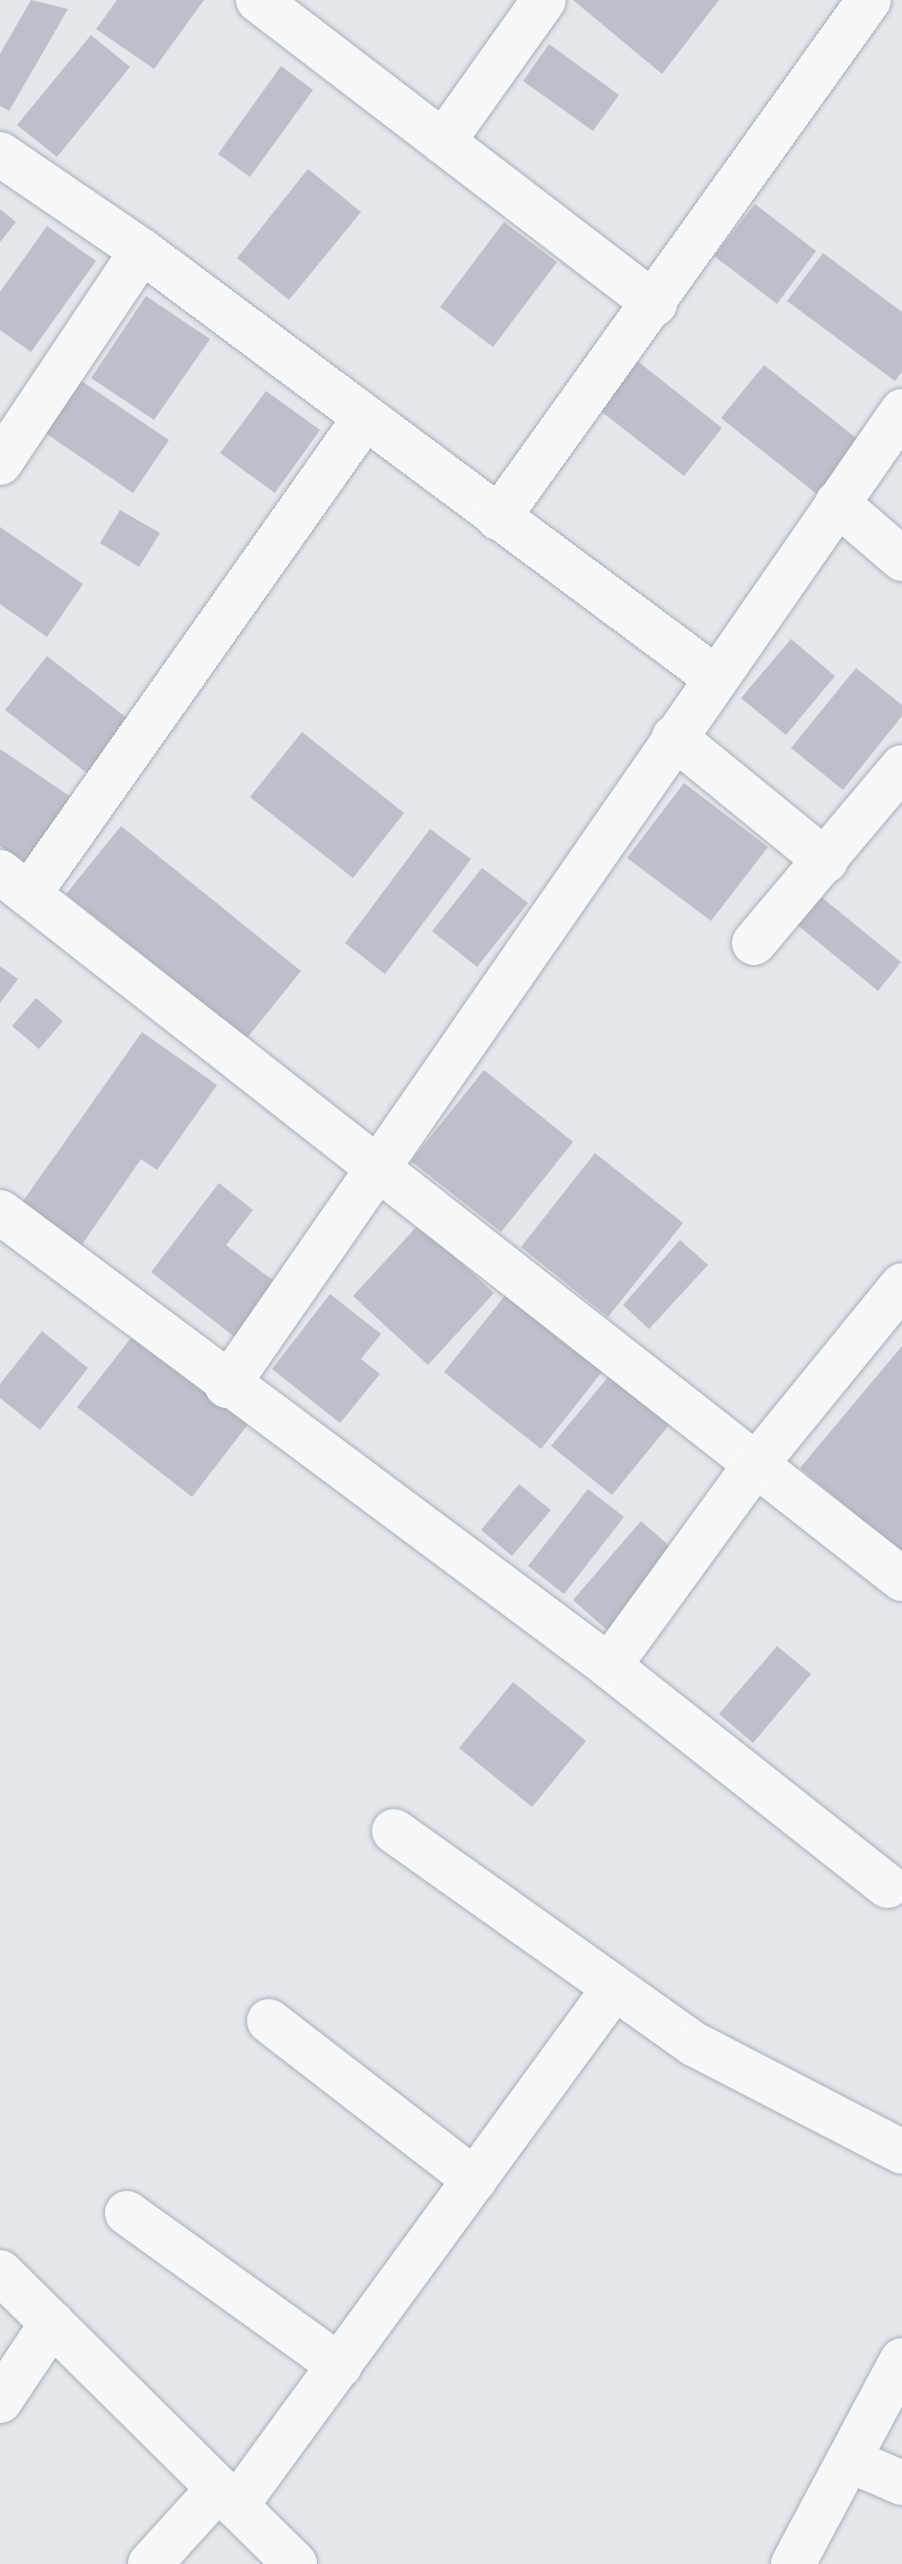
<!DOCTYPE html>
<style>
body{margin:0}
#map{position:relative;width:902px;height:2564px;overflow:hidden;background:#e4e7ec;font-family:Quicksand,sans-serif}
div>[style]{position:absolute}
.building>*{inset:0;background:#bbc0ca}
.roads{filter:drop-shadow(0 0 2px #a9aeb7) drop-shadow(0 0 2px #a9aeb7)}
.minor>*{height:44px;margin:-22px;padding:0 22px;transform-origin:22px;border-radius:22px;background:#f7f8fa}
span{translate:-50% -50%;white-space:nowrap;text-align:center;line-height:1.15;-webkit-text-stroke:7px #f4f6f9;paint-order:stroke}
</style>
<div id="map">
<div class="building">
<i style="clip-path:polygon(31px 0,68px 9px,9px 111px,0 106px,0 54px)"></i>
<i style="clip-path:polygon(117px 0,204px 0,154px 69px,96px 29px)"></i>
<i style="clip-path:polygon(573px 0,719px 0,662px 74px)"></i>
<i style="clip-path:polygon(91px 35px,130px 67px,57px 157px,17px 125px)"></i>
<i style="clip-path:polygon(549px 44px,619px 95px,593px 131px,523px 81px)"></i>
<i style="clip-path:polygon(281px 66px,313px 90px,250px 177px,218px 154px)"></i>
<i style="clip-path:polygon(308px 169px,361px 212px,289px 300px,237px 258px)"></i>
<i style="clip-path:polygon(755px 204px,816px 251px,777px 304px,714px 256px)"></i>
<i style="clip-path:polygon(0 209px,16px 222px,0 242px)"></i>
<i style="clip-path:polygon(504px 222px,557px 262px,493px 347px,440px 307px)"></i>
<i style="clip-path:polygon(47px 226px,96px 261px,31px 352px,0 330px,0 292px)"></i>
<i style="clip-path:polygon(823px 253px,902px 312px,902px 372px,895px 381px,787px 301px)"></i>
<i style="clip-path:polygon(146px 296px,210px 339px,154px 420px,91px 378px)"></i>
<i style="clip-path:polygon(631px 356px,722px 428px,684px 476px,593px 405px)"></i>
<i style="clip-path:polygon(764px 365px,860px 441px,818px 495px,721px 418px)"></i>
<i style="clip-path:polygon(74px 376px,169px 440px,133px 493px,38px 428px)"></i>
<i style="clip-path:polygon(266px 391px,320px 430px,275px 493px,220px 453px)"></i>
<i style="clip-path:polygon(120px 510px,160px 533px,139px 567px,100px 543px)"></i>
<i style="clip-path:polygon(0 527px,83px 584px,47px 637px,0 604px)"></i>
<i style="clip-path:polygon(791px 639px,835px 676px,786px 735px,741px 698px)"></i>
<i style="clip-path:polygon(47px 656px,141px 729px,100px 783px,5px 710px)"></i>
<i style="clip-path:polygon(856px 668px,902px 705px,902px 716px,843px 790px,791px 748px)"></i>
<i style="clip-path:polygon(302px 732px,404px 813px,353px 878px,250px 797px)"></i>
<i style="clip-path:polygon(0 749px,77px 801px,32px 868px,0 846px)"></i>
<i style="clip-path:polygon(684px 783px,768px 847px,711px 921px,627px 858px)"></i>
<i style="clip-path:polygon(121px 826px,301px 971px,247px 1038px,66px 894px)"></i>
<i style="clip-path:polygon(430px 829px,471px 859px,385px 974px,345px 943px)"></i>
<i style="clip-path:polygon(482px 868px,528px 903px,477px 967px,432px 931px)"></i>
<i style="clip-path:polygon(814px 891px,901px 962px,878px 991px,790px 919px)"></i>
<i style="clip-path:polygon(0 966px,18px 979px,0 1003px)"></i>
<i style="clip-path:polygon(36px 998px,63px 1021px,39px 1049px,12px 1026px)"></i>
<i style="clip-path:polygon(142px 1032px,217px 1085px,157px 1170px,141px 1159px,81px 1246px,21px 1204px)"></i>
<i style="clip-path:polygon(484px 1070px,573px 1142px,501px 1232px,411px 1161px)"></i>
<i style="clip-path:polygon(595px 1153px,683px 1223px,608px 1317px,521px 1247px)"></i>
<i style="clip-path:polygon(219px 1183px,253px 1210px,226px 1245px,278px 1284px,236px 1338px,151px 1272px)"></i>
<i style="clip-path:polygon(419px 1224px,494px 1293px,428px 1365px,353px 1296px)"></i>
<i style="clip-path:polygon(680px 1240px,708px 1265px,649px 1329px,623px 1305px)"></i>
<i style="clip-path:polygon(512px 1287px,609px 1363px,541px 1449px,444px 1372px)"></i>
<i style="clip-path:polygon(330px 1294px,381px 1334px,361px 1359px,380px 1374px,340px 1423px,272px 1369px)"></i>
<i style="clip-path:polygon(138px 1329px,252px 1419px,192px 1497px,77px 1407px)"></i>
<i style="clip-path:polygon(42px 1331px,88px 1368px,40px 1430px,0 1398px,0 1384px)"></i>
<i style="clip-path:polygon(902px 1346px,902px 1553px,800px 1468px)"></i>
<i style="clip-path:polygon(618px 1365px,678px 1414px,612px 1495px,551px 1446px)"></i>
<i style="clip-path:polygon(519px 1484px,551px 1510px,512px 1556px,481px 1530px)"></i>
<i style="clip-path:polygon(588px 1489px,624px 1517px,564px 1594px,528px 1566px)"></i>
<i style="clip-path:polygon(641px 1521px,684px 1559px,616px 1638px,573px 1600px)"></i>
<i style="clip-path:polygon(777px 1646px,811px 1674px,753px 1743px,719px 1714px)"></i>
<i style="clip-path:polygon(513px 1682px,586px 1741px,532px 1807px,459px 1748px)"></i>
</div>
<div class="roads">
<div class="minor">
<i style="left:258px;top:0;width:500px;rotate:37.44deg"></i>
<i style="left:443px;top:142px;width:174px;rotate:-54.6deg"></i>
<i style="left:0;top:154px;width:172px;rotate:34.3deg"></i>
<i style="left:142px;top:251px;width:715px;rotate:36.65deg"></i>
<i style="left:0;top:463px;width:255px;rotate:-56.2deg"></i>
<i style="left:837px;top:503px;width:86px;rotate:40.7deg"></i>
<i style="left:498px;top:518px;width:637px;rotate:-54.39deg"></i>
<i style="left:674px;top:737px;width:196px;rotate:39.2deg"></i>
<i style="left:0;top:872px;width:1146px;rotate:38.09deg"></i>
<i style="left:29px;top:894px;width:581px;rotate:-54.81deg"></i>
<i style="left:754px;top:943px;width:230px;rotate:-49.9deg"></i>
<i style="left:0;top:1212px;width:760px;rotate:36.7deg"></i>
<i style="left:609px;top:1666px;width:355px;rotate:38.3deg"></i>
<i style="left:227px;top:1386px;width:1186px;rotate:-55.3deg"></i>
<i style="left:609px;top:1666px;width:245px;rotate:-54deg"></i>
<i style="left:753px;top:1468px;width:236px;rotate:-50.8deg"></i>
<i style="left:394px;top:1831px;width:368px;rotate:35.4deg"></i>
<i style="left:694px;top:2044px;width:234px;rotate:27.4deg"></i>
<i style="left:269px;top:2021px;width:260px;rotate:37.7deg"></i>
<i style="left:127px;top:2213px;width:262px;rotate:35.7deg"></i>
<i style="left:0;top:2272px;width:415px;rotate:44.7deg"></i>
<i style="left:0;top:2401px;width:94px;rotate:-56.3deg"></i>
<i style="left:849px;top:2460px;width:58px;rotate:23.5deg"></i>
<i style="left:236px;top:2506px;width:638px;rotate:-53.87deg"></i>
<i style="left:150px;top:2564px;width:101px;rotate:-47.8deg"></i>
<i style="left:793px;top:2564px;width:231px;rotate:-61.9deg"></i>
</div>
</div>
</div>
